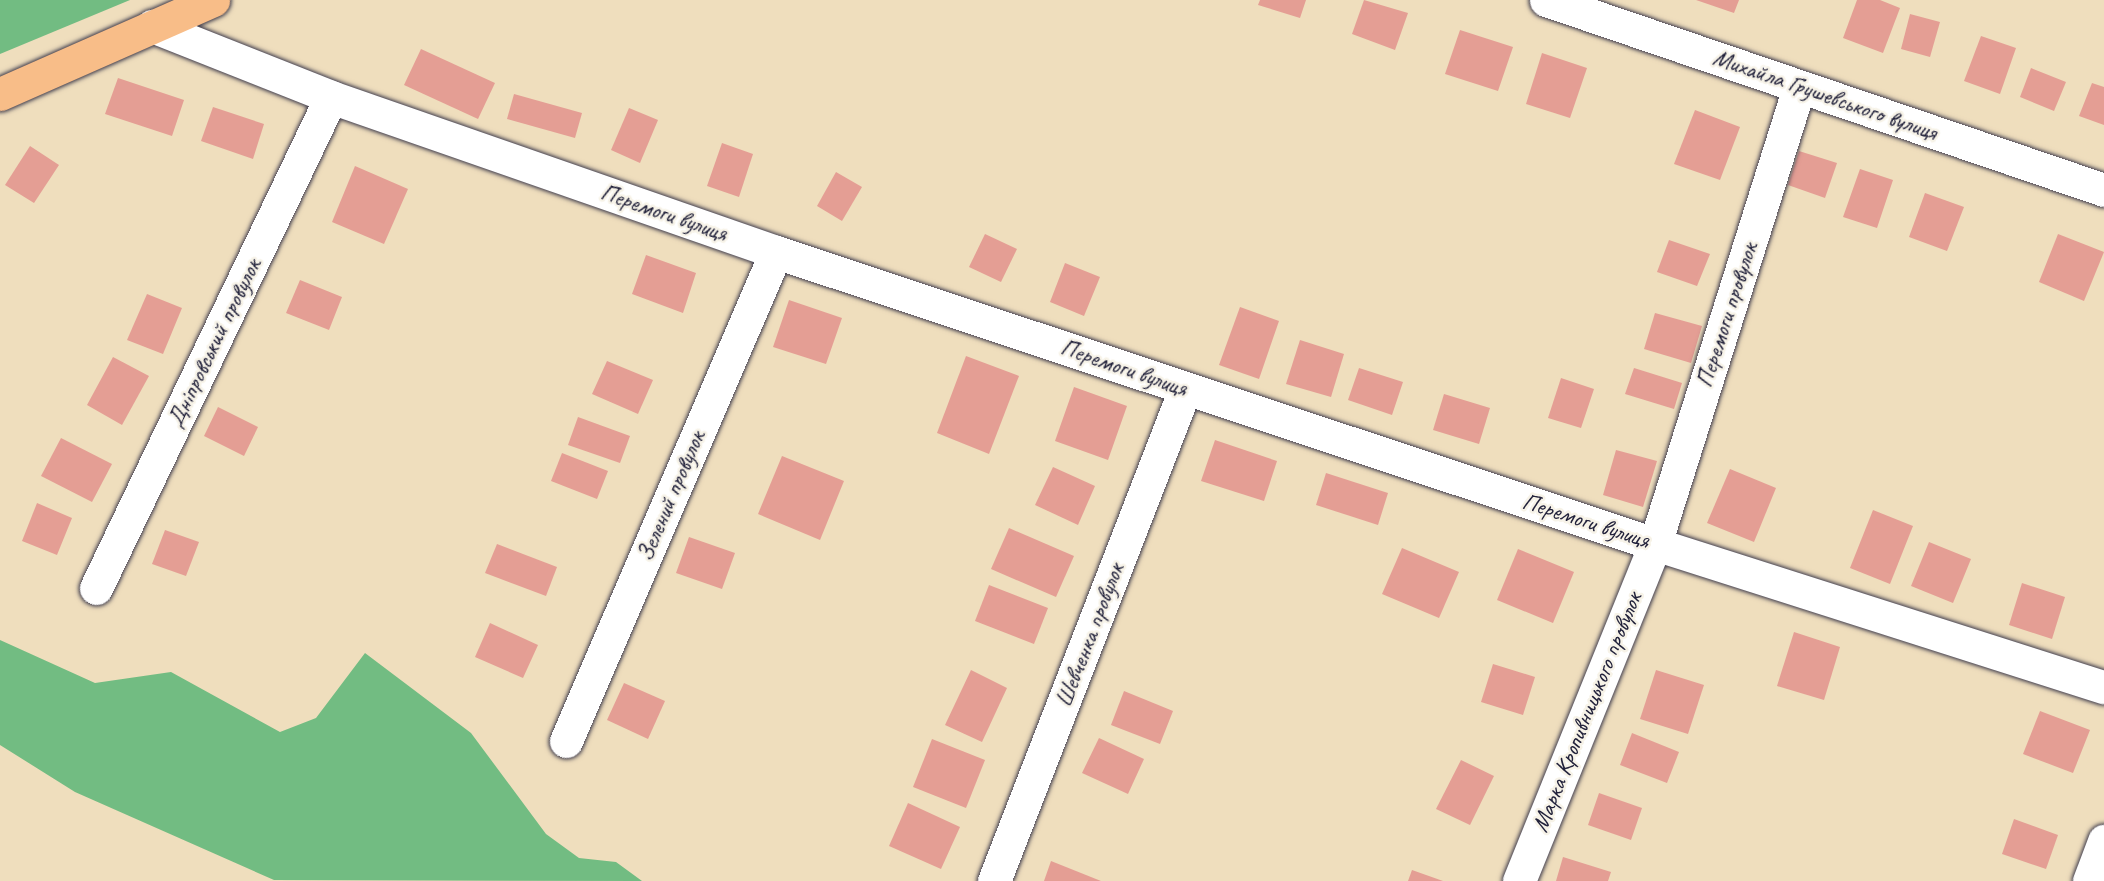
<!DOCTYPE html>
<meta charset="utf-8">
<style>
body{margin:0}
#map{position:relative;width:2104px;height:881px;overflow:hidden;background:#efdebd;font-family:Caveat,sans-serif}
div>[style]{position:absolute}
.forest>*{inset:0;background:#72bc82}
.building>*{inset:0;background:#e49e94}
.roads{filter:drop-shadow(0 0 2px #413e4e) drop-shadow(0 0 2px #413e4e)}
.street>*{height:33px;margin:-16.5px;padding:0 16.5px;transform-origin:16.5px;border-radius:16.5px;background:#fff}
.primary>*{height:33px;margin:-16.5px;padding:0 16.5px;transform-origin:16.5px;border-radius:16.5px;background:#f8bd88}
span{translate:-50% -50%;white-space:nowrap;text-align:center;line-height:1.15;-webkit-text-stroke:5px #f7f3e8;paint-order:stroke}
.street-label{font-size:24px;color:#22223b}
</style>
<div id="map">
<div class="forest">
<i style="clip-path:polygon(0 0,130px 0,0 54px)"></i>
<i style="clip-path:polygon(0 640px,95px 683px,171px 672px,280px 732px,316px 718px,365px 653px,471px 733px,546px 834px,579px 858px,616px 862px,642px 881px,274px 880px,75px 792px,0 745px)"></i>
</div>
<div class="building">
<i style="clip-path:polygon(1260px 0,1306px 0,1300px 18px,1258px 5px)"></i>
<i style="clip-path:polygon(1364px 0,1408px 13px,1395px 50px,1352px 34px)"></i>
<i style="clip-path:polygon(1696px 0,1739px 0,1734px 13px)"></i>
<i style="clip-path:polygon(1857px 0,1880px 0,1900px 8px,1883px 53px,1843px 38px)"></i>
<i style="clip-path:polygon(1910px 14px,1940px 22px,1930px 57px,1901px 49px)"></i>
<i style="clip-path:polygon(1460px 30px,1513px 47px,1498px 91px,1445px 74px)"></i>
<i style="clip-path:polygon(1981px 36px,2016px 48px,2000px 94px,1964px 81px)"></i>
<i style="clip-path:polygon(421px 49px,495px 83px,478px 119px,404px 85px)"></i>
<i style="clip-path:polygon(1542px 53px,1587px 68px,1570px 118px,1526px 104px)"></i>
<i style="clip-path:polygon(2031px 68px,2066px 82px,2054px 111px,2020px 97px)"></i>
<i style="clip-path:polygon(118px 78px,184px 100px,172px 136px,105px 114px)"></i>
<i style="clip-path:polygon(2092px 83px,2104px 87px,2104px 125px,2079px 116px)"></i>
<i style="clip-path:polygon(514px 94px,582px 113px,575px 138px,507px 119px)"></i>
<i style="clip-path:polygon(213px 107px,264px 124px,253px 159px,201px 141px)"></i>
<i style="clip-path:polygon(629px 108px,658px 120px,640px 163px,611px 150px)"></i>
<i style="clip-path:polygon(1695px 110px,1740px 127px,1720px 180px,1674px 164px)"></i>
<i style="clip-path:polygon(722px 143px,753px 154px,739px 197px,707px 186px)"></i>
<i style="clip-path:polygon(30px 146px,59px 165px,34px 203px,5px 185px)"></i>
<i style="clip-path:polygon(1799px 151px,1837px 163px,1825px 198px,1788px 185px)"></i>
<i style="clip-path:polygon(355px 166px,408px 189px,384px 244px,332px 222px)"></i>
<i style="clip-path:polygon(1860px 169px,1893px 180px,1877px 228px,1843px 217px)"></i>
<i style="clip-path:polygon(836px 172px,862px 187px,842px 221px,817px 206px)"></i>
<i style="clip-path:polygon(1925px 193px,1964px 207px,1947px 251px,1909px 237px)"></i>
<i style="clip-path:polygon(985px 234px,1017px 249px,1001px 282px,969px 267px)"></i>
<i style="clip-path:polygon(2058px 234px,2104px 252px,2084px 301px,2039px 282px)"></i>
<i style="clip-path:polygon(1669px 240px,1710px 254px,1697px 286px,1657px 272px)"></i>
<i style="clip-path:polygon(646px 255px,696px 273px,683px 313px,632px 294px)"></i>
<i style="clip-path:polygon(1065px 263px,1100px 277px,1084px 316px,1050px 302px)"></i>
<i style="clip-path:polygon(300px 280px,342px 297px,329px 330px,286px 313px)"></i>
<i style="clip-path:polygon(147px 294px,182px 308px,163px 354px,127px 340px)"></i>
<i style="clip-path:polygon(789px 300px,842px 318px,826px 364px,773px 347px)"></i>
<i style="clip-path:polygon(1240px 307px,1279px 321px,1259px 379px,1219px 365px)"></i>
<i style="clip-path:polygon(1655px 313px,1702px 326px,1691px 363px,1644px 349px)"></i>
<i style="clip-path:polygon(1300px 340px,1344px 354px,1331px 397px,1286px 384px)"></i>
<i style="clip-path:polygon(966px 356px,1019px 376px,989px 454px,937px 433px)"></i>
<i style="clip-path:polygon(113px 357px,149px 376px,122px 425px,87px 405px)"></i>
<i style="clip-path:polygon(607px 361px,653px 380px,638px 414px,592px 394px)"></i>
<i style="clip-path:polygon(1359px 368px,1403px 382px,1392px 415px,1348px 400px)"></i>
<i style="clip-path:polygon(1634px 368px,1682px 383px,1674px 409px,1625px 394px)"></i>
<i style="clip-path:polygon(1561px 378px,1594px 389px,1581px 428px,1548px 418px)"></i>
<i style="clip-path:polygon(1074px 387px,1127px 406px,1108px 460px,1055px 441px)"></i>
<i style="clip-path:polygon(1444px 394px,1490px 408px,1479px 444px,1433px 430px)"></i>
<i style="clip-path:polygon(218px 407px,258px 427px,244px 456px,204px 436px)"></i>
<i style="clip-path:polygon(578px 417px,630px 436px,620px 463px,568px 445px)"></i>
<i style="clip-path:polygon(61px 438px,112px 464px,92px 502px,41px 476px)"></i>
<i style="clip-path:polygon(1215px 440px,1277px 461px,1264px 501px,1201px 481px)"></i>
<i style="clip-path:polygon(1616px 450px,1657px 461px,1643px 507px,1603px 495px)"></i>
<i style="clip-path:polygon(562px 453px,608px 471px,597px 499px,551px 481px)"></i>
<i style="clip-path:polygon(782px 456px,844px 481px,820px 540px,758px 514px)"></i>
<i style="clip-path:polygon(1053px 467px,1095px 486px,1078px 525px,1035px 505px)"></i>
<i style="clip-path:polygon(1730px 469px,1776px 488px,1754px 542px,1707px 523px)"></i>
<i style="clip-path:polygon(1326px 473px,1388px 493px,1378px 525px,1316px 505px)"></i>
<i style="clip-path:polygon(37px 503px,72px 518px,57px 555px,22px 541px)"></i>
<i style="clip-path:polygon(1873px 510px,1913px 526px,1890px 584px,1850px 568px)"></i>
<i style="clip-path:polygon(1009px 528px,1074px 556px,1056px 597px,991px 569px)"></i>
<i style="clip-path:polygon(165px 530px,199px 542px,186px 576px,152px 564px)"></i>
<i style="clip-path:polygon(689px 537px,735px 553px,722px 589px,676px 573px)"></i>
<i style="clip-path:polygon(1929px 542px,1971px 559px,1953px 603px,1911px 586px)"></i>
<i style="clip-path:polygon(497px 544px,557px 567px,546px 596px,485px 573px)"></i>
<i style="clip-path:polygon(1402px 548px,1459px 572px,1439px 618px,1382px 594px)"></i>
<i style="clip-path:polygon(1518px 549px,1574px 572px,1553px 623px,1497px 600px)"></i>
<i style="clip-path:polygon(2022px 583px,2065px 597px,2052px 639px,2009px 625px)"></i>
<i style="clip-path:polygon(989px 585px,1048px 608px,1034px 644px,975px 621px)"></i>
<i style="clip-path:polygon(490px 623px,538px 645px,523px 678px,475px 657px)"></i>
<i style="clip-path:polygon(1794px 632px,1840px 647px,1824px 700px,1777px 686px)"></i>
<i style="clip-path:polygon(1493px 664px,1535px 677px,1523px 715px,1481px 702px)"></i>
<i style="clip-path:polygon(971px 670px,1007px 688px,982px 742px,945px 725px)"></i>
<i style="clip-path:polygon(1656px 670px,1704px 685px,1688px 734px,1640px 719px)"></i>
<i style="clip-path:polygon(624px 683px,665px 701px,648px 739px,607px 720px)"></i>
<i style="clip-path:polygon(1124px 691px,1173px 711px,1160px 744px,1111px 725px)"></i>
<i style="clip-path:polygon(2040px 711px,2090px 730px,2073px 773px,2023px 754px)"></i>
<i style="clip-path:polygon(1632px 733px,1679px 752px,1667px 783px,1620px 765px)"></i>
<i style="clip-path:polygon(1099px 738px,1144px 759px,1128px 794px,1082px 773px)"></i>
<i style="clip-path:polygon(932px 739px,985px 760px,966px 808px,913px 787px)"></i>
<i style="clip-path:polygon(1461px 760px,1494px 776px,1470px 825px,1436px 809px)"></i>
<i style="clip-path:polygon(1599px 793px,1642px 808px,1631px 840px,1588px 825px)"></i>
<i style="clip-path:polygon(908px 803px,960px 827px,941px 869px,889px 846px)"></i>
<i style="clip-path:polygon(2014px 819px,2058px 835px,2046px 869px,2002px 854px)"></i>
<i style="clip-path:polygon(1563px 857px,1611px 872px,1608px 881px,1556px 881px)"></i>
<i style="clip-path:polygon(1051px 861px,1101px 881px,1044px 881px)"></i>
<i style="clip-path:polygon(1412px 870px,1443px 881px,1408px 881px)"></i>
</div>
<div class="roads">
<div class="street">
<i style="left:1546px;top:0;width:589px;rotate:18.8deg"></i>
<i style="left:152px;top:26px;width:193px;rotate:21.6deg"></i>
<i style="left:331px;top:97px;width:471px;rotate:19.2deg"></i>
<i style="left:776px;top:252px;width:926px;rotate:18.38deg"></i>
<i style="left:1655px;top:544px;width:471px;rotate:17.7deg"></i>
<i style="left:96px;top:588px;width:544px;rotate:-64.42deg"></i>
<i style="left:566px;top:741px;width:532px;rotate:-66.76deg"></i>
<i style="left:994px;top:881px;width:528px;rotate:-68.78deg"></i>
<i style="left:1519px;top:881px;width:363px;rotate:-68deg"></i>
<i style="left:1655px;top:544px;width:480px;rotate:-72.5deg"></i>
<i style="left:2089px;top:881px;width:43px;rotate:-69.4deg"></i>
</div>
<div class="primary">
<i style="left:0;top:94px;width:233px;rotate:-23.8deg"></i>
</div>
</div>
<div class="street-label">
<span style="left:1825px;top:95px;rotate:19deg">Михайла Грушевського вулиця</span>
<span style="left:664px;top:213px;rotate:19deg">Перемоги вулиця</span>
<span style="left:1727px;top:315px;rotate:-72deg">Перемоги провулок</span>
<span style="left:214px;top:343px;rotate:-64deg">Дніпровський провулок</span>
<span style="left:1124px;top:368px;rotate:19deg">Перемоги вулиця</span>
<span style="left:671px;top:496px;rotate:-67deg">Зелений провулок</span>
<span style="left:1586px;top:521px;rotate:18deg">Перемоги вулиця</span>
<span style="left:1090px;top:635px;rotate:-69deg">Шевченка провулок</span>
<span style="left:1587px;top:712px;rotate:-68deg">Марка Кропивницького провулок</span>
</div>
</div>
